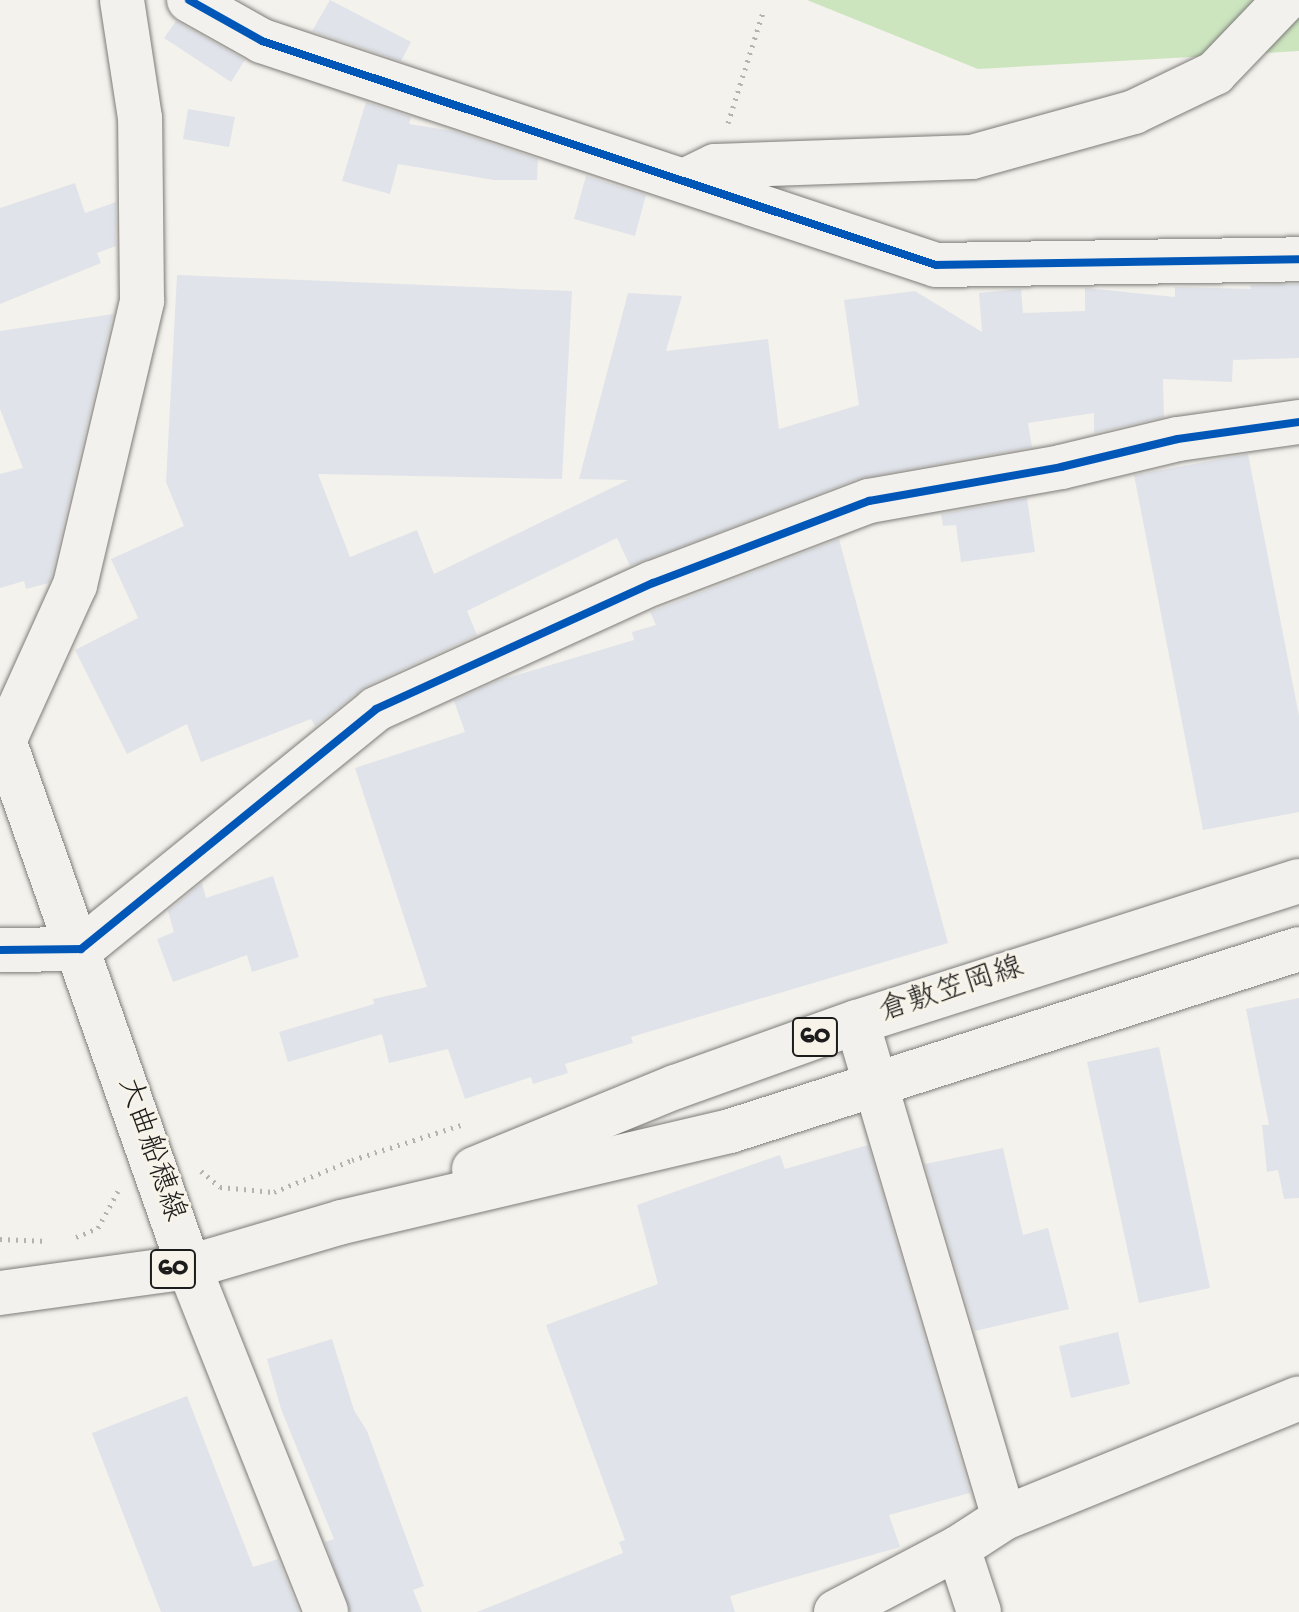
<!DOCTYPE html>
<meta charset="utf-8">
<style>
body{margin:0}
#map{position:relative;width:1299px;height:1612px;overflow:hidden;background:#f4f2ec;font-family:"Gochi Hand","Klee One",sans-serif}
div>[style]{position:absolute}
.green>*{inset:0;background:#cce5bf}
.building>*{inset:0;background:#e0e3e9}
.path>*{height:5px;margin-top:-2.5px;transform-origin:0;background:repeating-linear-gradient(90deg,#b4b3b0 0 2px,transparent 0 8px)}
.roads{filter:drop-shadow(0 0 2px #7d7c7a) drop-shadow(0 0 2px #7d7c7a)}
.street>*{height:44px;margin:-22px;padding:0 22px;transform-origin:22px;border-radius:22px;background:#f2f1ed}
.secondary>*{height:44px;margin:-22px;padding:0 22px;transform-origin:22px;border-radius:22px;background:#f2f1ed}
.primary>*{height:44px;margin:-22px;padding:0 22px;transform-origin:22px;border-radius:22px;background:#f2f1ed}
.cycleway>*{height:8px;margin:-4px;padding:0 4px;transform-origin:4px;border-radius:4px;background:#0057b8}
span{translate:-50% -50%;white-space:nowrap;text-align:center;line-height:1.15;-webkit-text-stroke:6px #f7f3e8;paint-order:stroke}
.shield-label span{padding:2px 6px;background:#f7f3e8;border:2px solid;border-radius:6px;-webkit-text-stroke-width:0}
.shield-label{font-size:28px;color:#1c1c1c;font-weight:700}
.street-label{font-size:30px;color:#1c1c1c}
</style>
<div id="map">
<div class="green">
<i style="clip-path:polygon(807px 0,1299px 0,1299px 51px,978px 69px)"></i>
</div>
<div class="building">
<i style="clip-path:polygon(330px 0,411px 42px,401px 61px,312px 31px)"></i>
<i style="clip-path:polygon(176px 21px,245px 60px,231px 82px,164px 38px)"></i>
<i style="clip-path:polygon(366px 102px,411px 117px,409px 124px,453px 131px,538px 159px,537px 180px,494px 180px,398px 164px,390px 194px,342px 181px)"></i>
<i style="clip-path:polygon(188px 109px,235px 117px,229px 147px,183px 139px)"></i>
<i style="clip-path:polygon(586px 176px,646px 195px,635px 236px,574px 219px)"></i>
<i style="clip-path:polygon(75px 183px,85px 213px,116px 202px,116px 246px,97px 253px,101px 263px,0 304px,0 208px)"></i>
<i style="clip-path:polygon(177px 275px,572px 291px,562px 479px,318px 474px,350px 557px,417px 530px,434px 574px,628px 480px,579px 479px,628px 293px,682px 296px,666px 351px,768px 339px,779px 429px,859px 405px,844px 300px,915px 291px,982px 332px,979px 293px,1021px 289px,1023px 313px,1085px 311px,1085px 288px,1175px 297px,1175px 287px,1251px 289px,1250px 285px,1299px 284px,1299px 358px,1233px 360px,1232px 382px,1163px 379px,1164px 417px,1094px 433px,1094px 413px,1028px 423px,1032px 447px,860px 478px,630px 566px,617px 538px,467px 611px,477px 635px,366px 686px,315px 726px,311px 719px,201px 762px,187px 724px,127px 754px,75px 650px,138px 618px,111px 559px,184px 526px,166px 482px)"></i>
<i style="clip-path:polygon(113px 314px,51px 577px,49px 583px,26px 589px,24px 581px,0 588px,0 474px,23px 468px,0 409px,0 331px)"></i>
<i style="clip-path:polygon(1248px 454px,1299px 716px,1299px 812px,1203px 830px,1134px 475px)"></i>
<i style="clip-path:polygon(1027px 498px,1035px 552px,961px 562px,956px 525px,943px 526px,941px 514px)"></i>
<i style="clip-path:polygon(839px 539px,948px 943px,631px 1037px,633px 1043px,565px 1064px,568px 1073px,533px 1084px,531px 1077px,465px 1099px,448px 1049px,389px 1063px,382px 1034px,288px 1062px,279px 1032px,374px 1004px,373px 999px,427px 987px,355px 768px,465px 732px,454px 701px,497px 681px,634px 640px,632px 632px,656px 625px,650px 612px)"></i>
<i style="clip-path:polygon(273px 876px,299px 957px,252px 972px,247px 955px,173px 982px,157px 939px,174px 932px,168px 911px,202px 883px,206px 898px)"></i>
<i style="clip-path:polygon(1299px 998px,1299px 1198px,1284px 1199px,1278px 1170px,1267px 1172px,1262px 1125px,1269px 1125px,1246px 1009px)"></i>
<i style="clip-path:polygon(1159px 1047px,1210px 1288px,1139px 1303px,1087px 1062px)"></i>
<i style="clip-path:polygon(868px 1145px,970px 1493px,889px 1515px,900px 1547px,730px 1596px,735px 1612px,477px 1612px,623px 1553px,619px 1542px,625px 1540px,546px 1325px,658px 1284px,637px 1205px,780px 1155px,785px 1169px)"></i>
<i style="clip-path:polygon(1003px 1148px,1023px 1235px,1048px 1228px,1069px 1309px,975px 1331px,925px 1164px)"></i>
<i style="clip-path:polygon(1118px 1332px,1130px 1384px,1071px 1398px,1059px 1346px)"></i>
<i style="clip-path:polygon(332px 1339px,354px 1410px,367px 1431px,424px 1586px,413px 1590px,422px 1612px,350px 1612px,325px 1542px,334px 1539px,281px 1409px,267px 1359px)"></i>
<i style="clip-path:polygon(187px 1396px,253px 1567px,278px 1559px,299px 1612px,161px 1612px,92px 1433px)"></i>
</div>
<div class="path">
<i style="left:728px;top:123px;width:116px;rotate:-72.5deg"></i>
<i style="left:201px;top:1171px;width:25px;rotate:40deg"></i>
<i style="left:220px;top:1187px;width:54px;rotate:5.3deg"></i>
<i style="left:274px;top:1192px;width:84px;rotate:-22.3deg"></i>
<i style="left:352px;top:1160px;width:114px;rotate:-17.8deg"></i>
<i style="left:76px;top:1237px;width:24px;rotate:-22deg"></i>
<i style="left:98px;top:1228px;width:42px;rotate:-61.6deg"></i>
<i style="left:0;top:1239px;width:47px;rotate:2.4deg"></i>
</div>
<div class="roads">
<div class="street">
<i style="left:189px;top:0;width:84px;rotate:29.3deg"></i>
<i style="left:262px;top:41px;width:710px;rotate:18.38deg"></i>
<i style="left:936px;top:265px;width:363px;rotate:-0.9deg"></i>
<i style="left:686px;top:180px;width:32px;rotate:-26deg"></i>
<i style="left:715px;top:166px;width:257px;rotate:-2deg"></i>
<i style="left:972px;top:157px;width:168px;rotate:-15.5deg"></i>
<i style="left:1134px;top:112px;width:90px;rotate:-25.7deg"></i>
<i style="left:1215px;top:73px;width:101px;rotate:-46.2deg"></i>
<i style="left:6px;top:737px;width:167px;rotate:-65.6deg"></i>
<i style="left:75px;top:585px;width:292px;rotate:-76.7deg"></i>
<i style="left:142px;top:301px;width:183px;rotate:-90.6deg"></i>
<i style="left:140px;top:118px;width:119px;rotate:-98.7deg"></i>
<i style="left:0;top:950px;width:81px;rotate:-0.7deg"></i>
<i style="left:81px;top:949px;width:380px;rotate:-39.1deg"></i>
<i style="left:376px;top:709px;width:304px;rotate:-24.5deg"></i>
<i style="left:653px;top:583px;width:231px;rotate:-20.8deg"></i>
<i style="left:869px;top:501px;width:195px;rotate:-10deg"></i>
<i style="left:1061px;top:467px;width:120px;rotate:-13.5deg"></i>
<i style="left:1178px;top:439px;width:122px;rotate:-8deg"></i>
<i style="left:857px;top:1022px;width:517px;rotate:73.49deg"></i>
<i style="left:958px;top:1548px;width:67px;rotate:71.8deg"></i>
<i style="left:836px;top:1612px;width:138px;rotate:-27.7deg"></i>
<i style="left:958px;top:1548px;width:55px;rotate:-33.1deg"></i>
<i style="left:1004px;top:1518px;width:318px;rotate:-22.1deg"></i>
</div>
<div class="secondary">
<i style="left:0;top:729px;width:570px;rotate:70.64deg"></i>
<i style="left:189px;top:1267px;width:371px;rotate:68.3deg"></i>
</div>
<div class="primary">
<i style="left:474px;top:1169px;width:217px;rotate:-22.2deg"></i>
<i style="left:675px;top:1087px;width:193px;rotate:-19.7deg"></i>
<i style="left:857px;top:1022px;width:464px;rotate:-17.7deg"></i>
<i style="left:0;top:1293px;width:191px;rotate:-7.8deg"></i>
<i style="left:189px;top:1267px;width:159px;rotate:-16.4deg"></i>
<i style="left:342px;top:1222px;width:399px;rotate:-13.2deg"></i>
<i style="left:730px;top:1131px;width:597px;rotate:-17.74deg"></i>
</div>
</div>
<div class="cycleway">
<i style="left:189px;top:0;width:84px;rotate:29.3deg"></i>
<i style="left:262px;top:41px;width:710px;rotate:18.38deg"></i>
<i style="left:936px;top:265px;width:363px;rotate:-0.9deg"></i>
<i style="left:0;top:950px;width:81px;rotate:-0.7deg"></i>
<i style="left:81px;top:949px;width:380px;rotate:-39.1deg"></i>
<i style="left:376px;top:709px;width:304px;rotate:-24.5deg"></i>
<i style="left:653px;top:583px;width:231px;rotate:-20.8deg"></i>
<i style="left:869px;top:501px;width:195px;rotate:-10deg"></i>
<i style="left:1061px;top:467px;width:120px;rotate:-13.5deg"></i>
<i style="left:1178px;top:439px;width:122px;rotate:-8deg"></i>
</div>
<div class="shield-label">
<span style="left:815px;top:1037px">60</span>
<span style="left:173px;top:1269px">60</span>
</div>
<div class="street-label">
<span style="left:952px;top:992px;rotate:-18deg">倉敷笠岡線</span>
<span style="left:149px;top:1150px;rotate:71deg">大曲船穂線</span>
</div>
</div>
